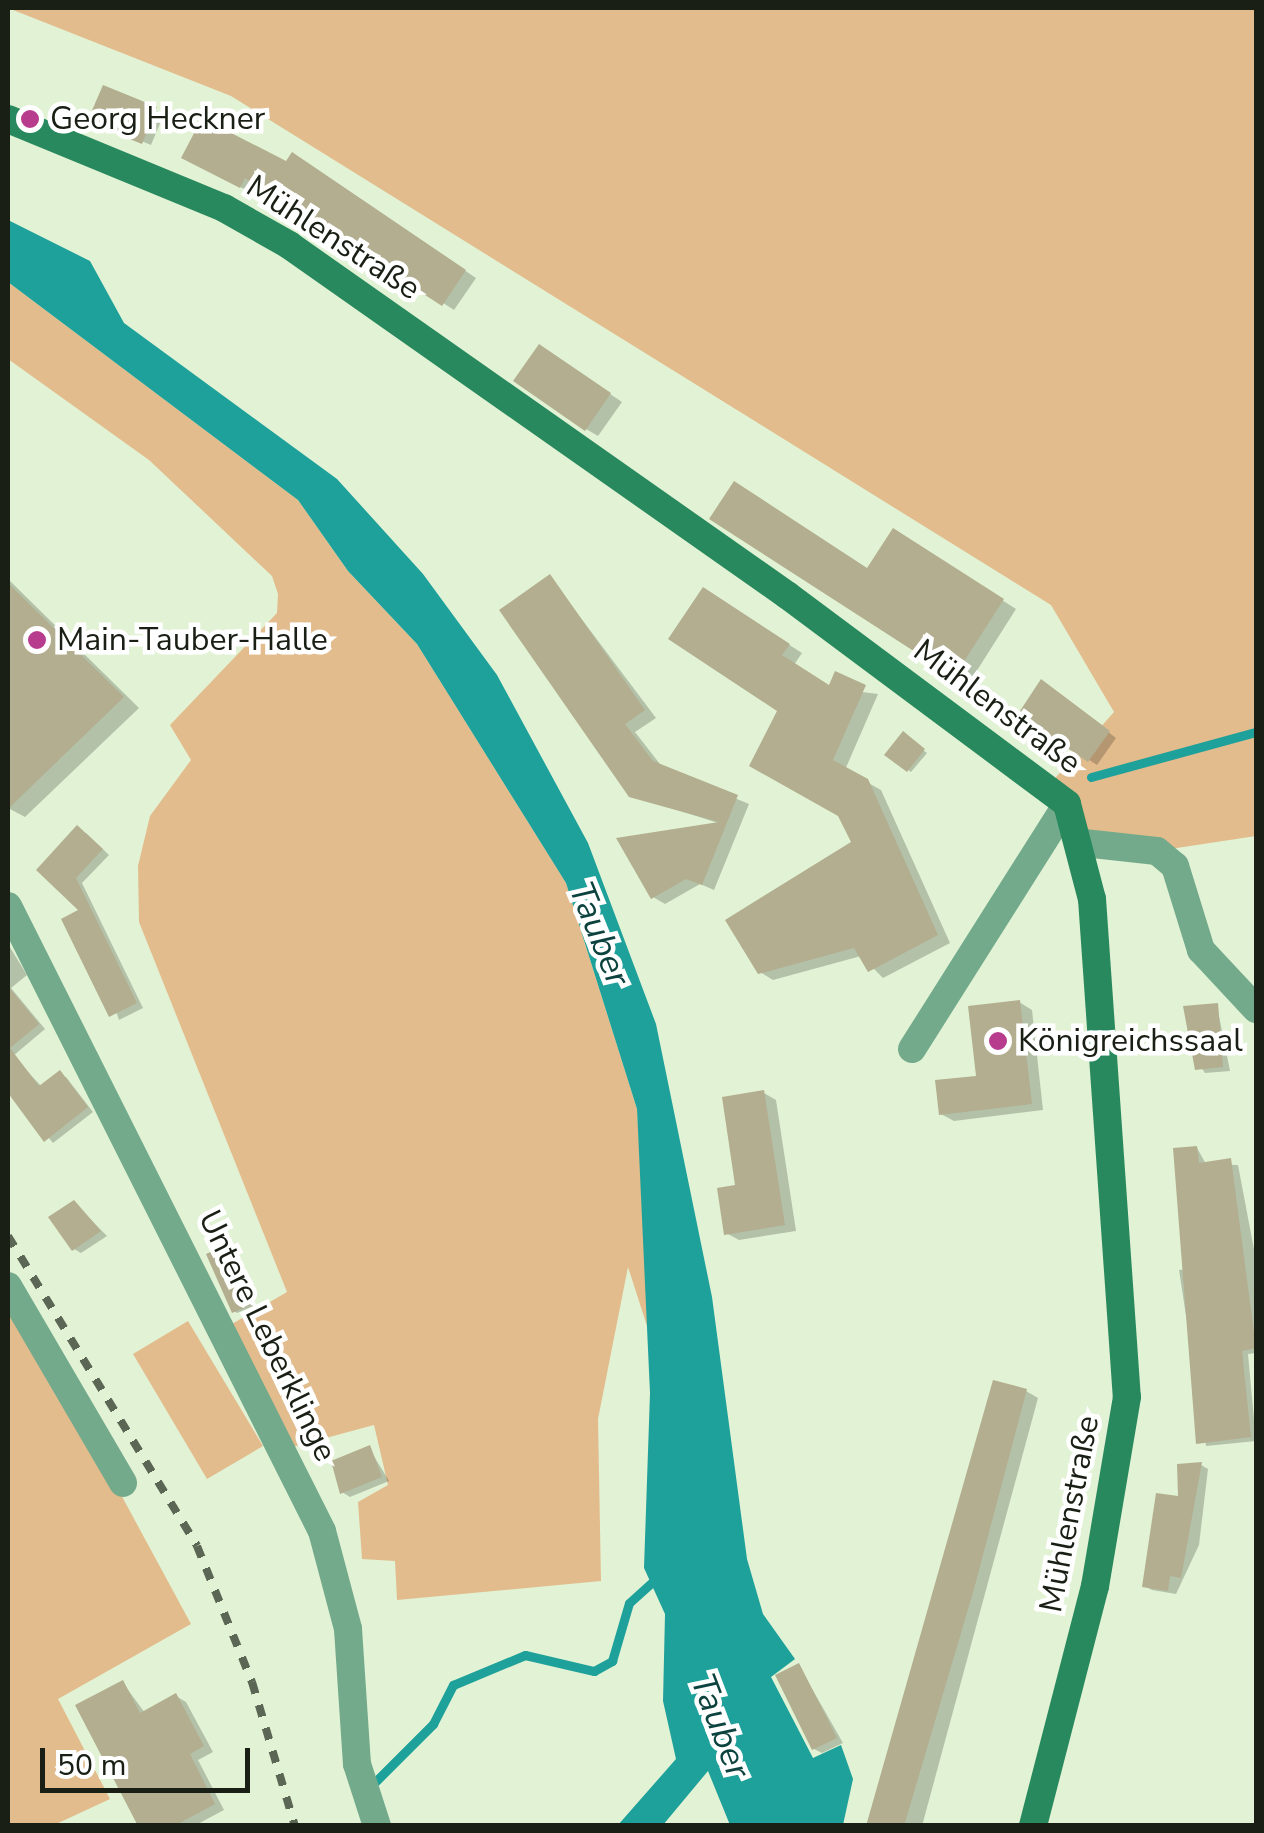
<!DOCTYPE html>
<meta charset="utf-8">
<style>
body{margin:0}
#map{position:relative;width:1264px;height:1833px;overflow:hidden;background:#e2f2d4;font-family:"Nunito Sans",sans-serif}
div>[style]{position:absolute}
.green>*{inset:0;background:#e2bc8d}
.water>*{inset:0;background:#1ea19a}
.shadow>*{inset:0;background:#0003}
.stream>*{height:9px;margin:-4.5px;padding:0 4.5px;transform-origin:4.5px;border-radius:4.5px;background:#1ea19a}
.building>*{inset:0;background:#b2ae8f}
.minor>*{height:28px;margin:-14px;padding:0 14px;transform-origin:14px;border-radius:14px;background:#73aa8c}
.secondary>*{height:28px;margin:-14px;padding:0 14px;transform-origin:14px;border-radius:14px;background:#28895e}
.rail>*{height:8px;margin-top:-4px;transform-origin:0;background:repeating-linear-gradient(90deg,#5c6654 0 12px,transparent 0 24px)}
.dots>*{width:28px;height:28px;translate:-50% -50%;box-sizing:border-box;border:5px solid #fff;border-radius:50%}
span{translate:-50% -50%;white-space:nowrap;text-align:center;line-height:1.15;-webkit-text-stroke:9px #fff;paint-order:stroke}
.poi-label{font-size:32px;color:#191f14}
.left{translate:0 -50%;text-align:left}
.street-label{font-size:32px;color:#191f14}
.water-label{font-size:35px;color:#0d433f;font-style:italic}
.frame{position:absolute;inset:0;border:10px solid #191f14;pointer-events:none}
.scale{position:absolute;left:40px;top:1748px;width:210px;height:45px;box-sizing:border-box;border:5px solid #191f14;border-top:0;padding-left:12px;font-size:30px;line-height:35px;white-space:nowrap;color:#191f14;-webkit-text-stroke:8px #fff;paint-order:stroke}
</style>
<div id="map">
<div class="green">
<i style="clip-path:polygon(8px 8px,1256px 8px,1256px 836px,1157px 851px,1084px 843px,1049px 785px,1114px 712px,1051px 605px,231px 96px)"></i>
<i style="clip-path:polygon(8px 282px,298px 500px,348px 571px,417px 644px,566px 883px,637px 1109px,643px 1209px,648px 1329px,628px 1267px,598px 1419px,601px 1581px,397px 1600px,395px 1561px,362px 1559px,358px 1502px,388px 1485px,374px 1425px,285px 1449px,225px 1328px,287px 1292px,139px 922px,138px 866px,150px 816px,191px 760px,170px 725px,277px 613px,278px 594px,272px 576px,149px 460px,8px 359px)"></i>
<i style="clip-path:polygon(8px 1286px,191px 1624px,58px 1699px,110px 1799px,54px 1825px,8px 1825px)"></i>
<i style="clip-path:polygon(188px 1321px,263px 1446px,207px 1479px,133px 1354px)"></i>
</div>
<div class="water">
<i style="clip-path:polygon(8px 220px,90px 261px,124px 323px,337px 479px,423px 574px,497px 675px,588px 843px,656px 1024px,712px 1297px,747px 1559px,763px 1614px,795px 1659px,771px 1677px,813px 1758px,841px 1745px,853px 1779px,843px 1825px,730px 1825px,708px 1771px,663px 1825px,618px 1825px,676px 1759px,663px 1701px,665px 1614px,644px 1568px,650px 1393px,637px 1109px,566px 883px,417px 644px,348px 571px,298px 500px,8px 282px)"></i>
</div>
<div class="shadow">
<i style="clip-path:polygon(104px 88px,164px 114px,151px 145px,95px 122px)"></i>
<i style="clip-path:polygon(304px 162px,476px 278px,454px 310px,257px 183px,252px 193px,195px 164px)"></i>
<i style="clip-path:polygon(552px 355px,622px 402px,598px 436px,586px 429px)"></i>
<i style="clip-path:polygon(713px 518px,869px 571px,907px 539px,1016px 609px,969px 683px)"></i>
<i style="clip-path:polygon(550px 577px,656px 718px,635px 732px,663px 768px,749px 804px,714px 890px,700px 884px,665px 904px,653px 897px,721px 824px,631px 795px)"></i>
<i style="clip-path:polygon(8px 579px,139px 708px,25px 817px,8px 808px)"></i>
<i style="clip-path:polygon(716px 598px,802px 653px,794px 665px,830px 688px,878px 694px,845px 770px,881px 790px,950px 943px,883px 978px,861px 956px,773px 980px,760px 972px,854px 843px)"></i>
<i style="clip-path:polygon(1050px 687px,1116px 738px,1097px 765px,1068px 746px,1059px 760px,1012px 728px)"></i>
<i style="clip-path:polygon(903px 735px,927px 753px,911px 772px,887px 755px)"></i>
<i style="clip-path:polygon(86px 833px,109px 855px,82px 883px,143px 1008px,119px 1020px,83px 911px,39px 870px)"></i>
<i style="clip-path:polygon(8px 944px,27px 975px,11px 988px,45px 1029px,13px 1056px,42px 1087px,66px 1077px,93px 1112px,53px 1143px,8px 1089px)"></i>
<i style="clip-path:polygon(1019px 1002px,1032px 1010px,1043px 1110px,954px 1121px,941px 1114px,979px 1078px)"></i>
<i style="clip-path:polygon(1217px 1006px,1230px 1071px,1205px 1073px,1189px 1050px,1186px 1008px)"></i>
<i style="clip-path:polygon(764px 1093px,776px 1100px,796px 1231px,739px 1240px,726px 1233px)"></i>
<i style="clip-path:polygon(1197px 1148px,1206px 1164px,1238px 1165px,1256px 1260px,1256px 1353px,1248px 1354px,1256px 1441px,1206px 1446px,1179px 1270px,1190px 1269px)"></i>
<i style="clip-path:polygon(74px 1203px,107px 1236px,81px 1253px,74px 1249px)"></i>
<i style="clip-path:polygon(226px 1247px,254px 1306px,237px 1313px,234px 1311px)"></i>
<i style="clip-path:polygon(1026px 1391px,1038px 1398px,922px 1826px,869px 1826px)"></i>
<i style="clip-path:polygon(369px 1448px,389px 1481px,350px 1497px,342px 1492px)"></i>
<i style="clip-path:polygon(1201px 1465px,1208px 1469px,1199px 1545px,1176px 1594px,1152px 1590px,1144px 1586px)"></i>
<i style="clip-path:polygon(799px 1666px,843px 1743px,822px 1753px,814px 1749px)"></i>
<i style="clip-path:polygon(123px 1683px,145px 1713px,176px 1696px,186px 1702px,213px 1752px,198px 1760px,224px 1810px,194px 1826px,140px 1826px)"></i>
</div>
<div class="stream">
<i style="left:1091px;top:777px;width:171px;rotate:-15.3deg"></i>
<i style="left:376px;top:1781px;width:81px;rotate:-45deg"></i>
<i style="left:433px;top:1724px;width:44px;rotate:-62.9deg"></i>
<i style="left:453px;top:1685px;width:78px;rotate:-22.6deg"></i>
<i style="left:525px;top:1655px;width:71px;rotate:13.1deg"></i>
<i style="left:594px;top:1671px;width:21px;rotate:-29deg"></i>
<i style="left:612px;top:1661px;width:60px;rotate:-73.7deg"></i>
<i style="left:629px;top:1603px;width:42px;rotate:-42.1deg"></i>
</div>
<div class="building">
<i style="clip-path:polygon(103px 85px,157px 107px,142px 144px,87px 122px)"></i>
<i style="clip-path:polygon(202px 118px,286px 161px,292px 152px,466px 270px,442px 306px,245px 178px,240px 188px,181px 158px)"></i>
<i style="clip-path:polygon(539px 344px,611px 393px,585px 431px,513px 381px)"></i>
<i style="clip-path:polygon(734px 481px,867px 568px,893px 528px,1004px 599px,954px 677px,709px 519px)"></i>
<i style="clip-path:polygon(550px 574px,645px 710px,625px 724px,653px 761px,738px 795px,702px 885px,686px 879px,651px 899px,616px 838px,719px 822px,629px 797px,499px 610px)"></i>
<i style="clip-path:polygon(8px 583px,124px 697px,8px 809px)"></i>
<i style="clip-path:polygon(703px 587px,790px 644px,782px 655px,829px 685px,835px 671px,866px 685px,833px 760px,868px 779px,938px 935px,868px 972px,854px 948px,758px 974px,725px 920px,851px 842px,838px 816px,749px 766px,777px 711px,668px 639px)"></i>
<i style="clip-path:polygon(1041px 679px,1110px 731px,1088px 762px,1060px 743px,1050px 757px,1008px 729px)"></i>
<i style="clip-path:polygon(903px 731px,925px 749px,907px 772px,884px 755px)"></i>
<i style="clip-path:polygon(77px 825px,103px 849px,76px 878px,137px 1003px,109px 1017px,61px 919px,78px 910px,36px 870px)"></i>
<i style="clip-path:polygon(8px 986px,39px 1024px,10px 1048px,39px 1086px,60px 1070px,88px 1107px,44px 1142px,8px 1093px)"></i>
<i style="clip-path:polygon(1020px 1000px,1032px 1104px,939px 1115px,935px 1080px,976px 1076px,968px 1006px)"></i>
<i style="clip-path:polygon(1218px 1003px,1223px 1067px,1195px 1070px,1183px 1006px)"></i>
<i style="clip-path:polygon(764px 1090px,785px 1225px,724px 1235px,717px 1188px,735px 1185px,722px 1097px)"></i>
<i style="clip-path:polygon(1197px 1146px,1199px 1163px,1231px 1158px,1256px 1348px,1242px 1351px,1251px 1437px,1196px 1444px,1173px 1148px)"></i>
<i style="clip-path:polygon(74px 1200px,101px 1231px,72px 1251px,48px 1217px)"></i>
<i style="clip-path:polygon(227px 1245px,253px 1304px,232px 1313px,206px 1254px)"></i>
<i style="clip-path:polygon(993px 1380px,1027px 1389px,974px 1589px,904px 1826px,866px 1826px)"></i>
<i style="clip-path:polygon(370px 1445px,382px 1477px,340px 1494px,331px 1461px)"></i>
<i style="clip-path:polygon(1202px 1462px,1181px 1578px,1170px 1576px,1168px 1591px,1142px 1587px,1156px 1493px,1178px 1496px,1177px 1464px)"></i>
<i style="clip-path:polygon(799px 1663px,837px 1738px,812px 1750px,775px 1675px)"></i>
<i style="clip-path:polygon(123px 1680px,140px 1713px,176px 1693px,204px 1746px,190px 1754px,215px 1804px,174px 1826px,138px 1826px,75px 1705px)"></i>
</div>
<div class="minor">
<i style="left:1084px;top:843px;width:73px;rotate:6.3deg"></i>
<i style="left:1157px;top:851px;width:23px;rotate:40deg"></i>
<i style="left:1175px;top:866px;width:88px;rotate:72.8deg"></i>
<i style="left:1201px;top:950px;width:81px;rotate:47deg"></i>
<i style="left:8px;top:906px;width:699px;rotate:63.33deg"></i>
<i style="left:322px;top:1531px;width:101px;rotate:75.1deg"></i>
<i style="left:348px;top:1629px;width:135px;rotate:86.2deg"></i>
<i style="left:357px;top:1764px;width:65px;rotate:72.1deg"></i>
<i style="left:912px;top:1049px;width:290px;rotate:-57.7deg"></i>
<i style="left:8px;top:1286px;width:228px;rotate:59.7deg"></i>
</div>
<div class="secondary">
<i style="left:8px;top:119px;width:234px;rotate:22.4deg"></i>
<i style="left:224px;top:208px;width:75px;rotate:29.6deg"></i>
<i style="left:289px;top:245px;width:609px;rotate:35.1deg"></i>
<i style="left:787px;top:595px;width:349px;rotate:36.7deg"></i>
<i style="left:1067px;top:804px;width:98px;rotate:75.3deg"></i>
<i style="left:1092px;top:899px;width:499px;rotate:86deg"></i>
<i style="left:1127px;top:1397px;width:192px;rotate:99.6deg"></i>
<i style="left:1095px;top:1586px;width:248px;rotate:104.5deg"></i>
</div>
<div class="rail">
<i style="left:8px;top:1236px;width:363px;rotate:58.6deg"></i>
<i style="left:197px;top:1546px;width:147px;rotate:68deg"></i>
<i style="left:252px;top:1682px;width:150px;rotate:73.4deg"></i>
</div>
<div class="dots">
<i style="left:30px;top:119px;background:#b73c8d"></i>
<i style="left:37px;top:640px;background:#b73c8d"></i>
<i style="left:998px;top:1041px;background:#b73c8d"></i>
</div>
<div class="poi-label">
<span class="left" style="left:50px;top:119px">Georg Heckner</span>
<span class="left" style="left:57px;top:640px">Main-Tauber-Halle</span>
<span class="left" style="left:1018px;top:1041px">Königreichssaal</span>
</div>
<div class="street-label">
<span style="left:333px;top:238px;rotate:33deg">Mühlenstraße</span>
<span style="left:997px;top:707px;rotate:37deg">Mühlenstraße</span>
<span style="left:267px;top:1336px;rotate:64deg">Untere Leberklinge</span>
<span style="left:1070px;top:1514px;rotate:-79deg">Mühlenstraße</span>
</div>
<div class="water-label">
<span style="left:599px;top:934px;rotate:68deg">Tauber</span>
<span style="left:720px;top:1726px;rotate:69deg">Tauber</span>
</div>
<div class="frame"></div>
<div class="scale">50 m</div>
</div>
